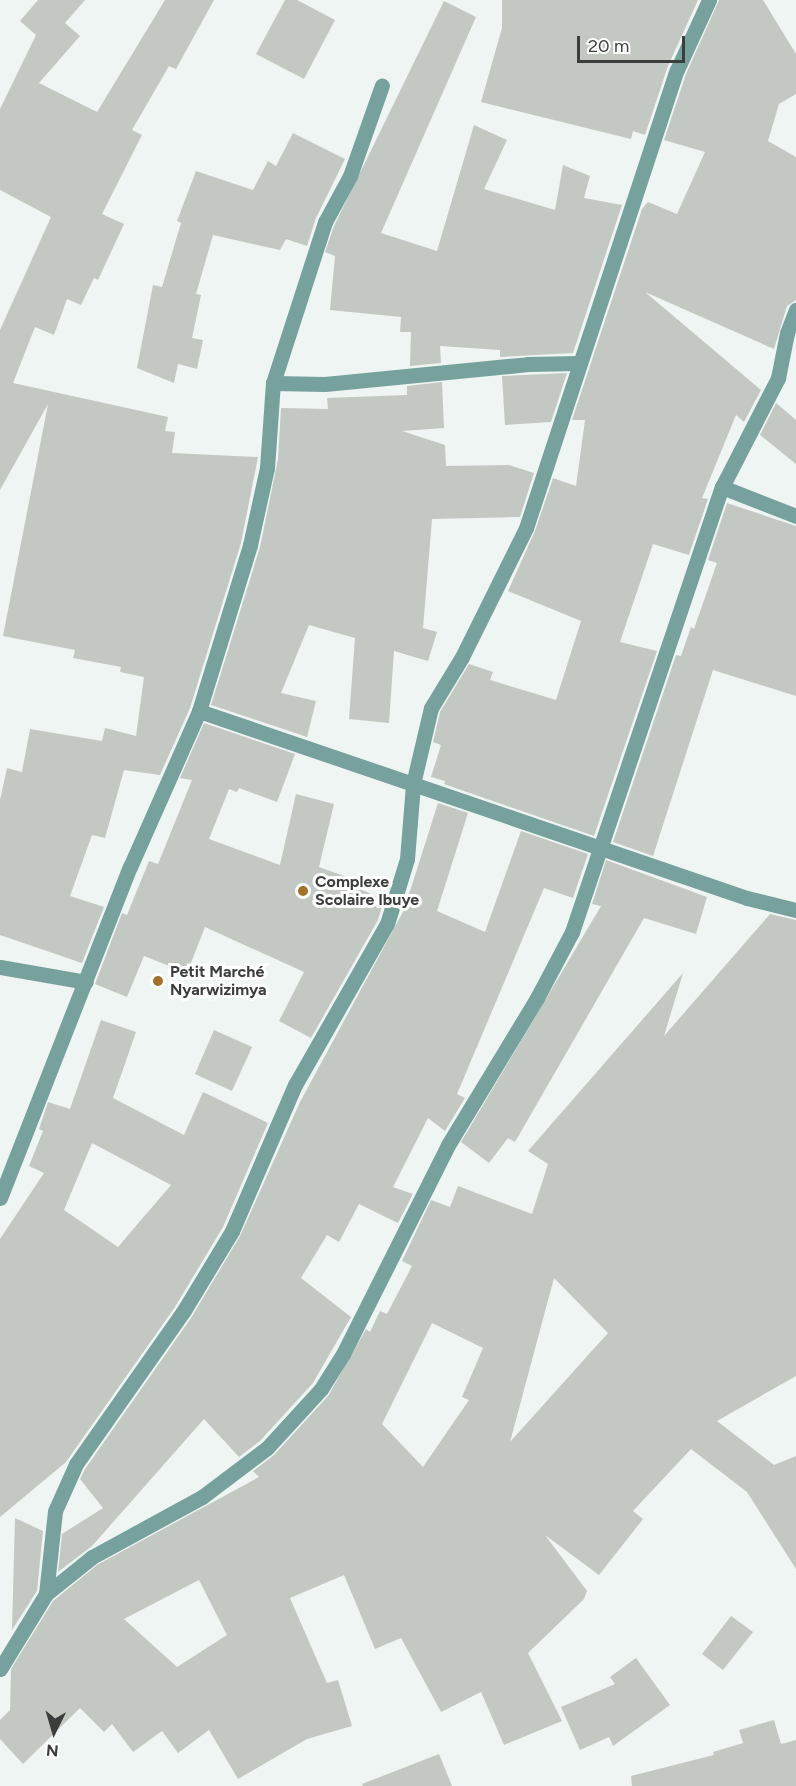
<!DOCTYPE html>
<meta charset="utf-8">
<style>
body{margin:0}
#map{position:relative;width:796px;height:1786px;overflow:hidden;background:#eef5f2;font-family:Figtree,sans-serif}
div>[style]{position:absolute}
.building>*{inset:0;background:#c3c8c3}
.minor>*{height:15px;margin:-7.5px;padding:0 7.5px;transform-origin:7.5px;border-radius:7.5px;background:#77a19d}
.dots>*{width:16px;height:16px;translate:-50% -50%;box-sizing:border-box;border:3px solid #fff;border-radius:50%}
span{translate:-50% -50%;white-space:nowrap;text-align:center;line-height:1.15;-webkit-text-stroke:6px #fff;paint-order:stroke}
.poi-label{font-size:16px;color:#3b3e3c;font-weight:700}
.left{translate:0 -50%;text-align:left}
.north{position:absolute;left:24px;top:1702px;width:60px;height:60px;-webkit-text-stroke:4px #fff;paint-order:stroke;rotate:185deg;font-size:16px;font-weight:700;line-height:24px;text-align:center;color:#3b3e3c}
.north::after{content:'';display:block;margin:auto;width:21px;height:27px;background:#3b3e3c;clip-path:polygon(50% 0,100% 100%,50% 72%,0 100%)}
.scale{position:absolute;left:577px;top:36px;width:108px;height:27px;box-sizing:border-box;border:3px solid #3b3e3c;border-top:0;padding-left:8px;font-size:18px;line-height:21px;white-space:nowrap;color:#3b3e3c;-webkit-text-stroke:4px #fff;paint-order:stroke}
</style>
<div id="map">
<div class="building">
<i style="clip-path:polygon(38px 0,85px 0,65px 23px,80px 36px,39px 83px,97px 112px,165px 0,214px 0,176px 69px,169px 66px,132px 130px,142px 135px,102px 214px,124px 224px,98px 280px,94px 278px,81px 305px,67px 299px,54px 335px,35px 327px,13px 383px,168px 417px,165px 431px,175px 432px,172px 453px,258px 457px,241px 543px,190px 708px,160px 775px,124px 770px,105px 838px,92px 835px,70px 896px,104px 907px,82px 963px,0 935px,0 800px,7px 768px,22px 772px,30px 729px,102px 741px,105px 728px,136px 736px,144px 677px,120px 672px,121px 667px,73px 658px,75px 650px,3px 636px,48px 404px,0 490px,0 330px,51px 217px,0 190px,0 109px,36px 35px,20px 21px)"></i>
<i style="clip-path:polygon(285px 0,297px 0,335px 20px,304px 79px,256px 54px)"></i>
<i style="clip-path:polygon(502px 0,698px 0,668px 66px,645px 135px,633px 131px,631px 139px,481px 102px,502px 28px)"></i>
<i style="clip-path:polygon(719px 0,763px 0,796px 54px,796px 94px,779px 104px,768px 141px,796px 157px,796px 300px,787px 306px,774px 349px,645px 292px,761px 390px,744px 422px,736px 415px,702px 498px,708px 499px,689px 555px,653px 544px,620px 642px,657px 651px,594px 836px,444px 784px,445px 781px,431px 777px,441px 745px,433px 742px,440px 712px,469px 664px,493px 672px,490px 680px,556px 700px,581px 621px,508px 591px,535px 531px,553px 478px,576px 486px,585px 420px,572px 420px,642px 209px,648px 202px,677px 214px,705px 152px,664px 140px,686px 74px)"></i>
<i style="clip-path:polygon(444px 1px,476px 17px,381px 233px,437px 251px,474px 125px,507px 140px,484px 189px,555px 210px,563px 165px,590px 176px,584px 198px,622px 205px,573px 353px,500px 357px,500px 350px,440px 346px,441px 363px,410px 366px,411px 332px,400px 332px,401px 317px,330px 310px,335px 256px,325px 252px,334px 226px)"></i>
<i style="clip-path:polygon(293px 133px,345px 159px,316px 218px,307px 246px,286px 239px,280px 250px,213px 235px,196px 294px,201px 295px,192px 338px,203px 340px,197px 369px,178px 364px,174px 383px,137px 368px,153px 285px,162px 287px,181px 223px,177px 221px,196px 171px,253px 190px,268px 161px,276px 166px)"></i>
<i style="clip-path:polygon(567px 373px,551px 422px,505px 425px,502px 376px)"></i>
<i style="clip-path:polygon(442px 382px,444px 428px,402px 431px,445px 445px,446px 466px,509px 465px,534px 473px,520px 517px,432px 519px,423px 628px,437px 632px,428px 661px,394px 651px,389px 723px,349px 719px,355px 638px,309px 625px,281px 693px,316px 701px,307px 737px,211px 705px,260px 547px,278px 459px,281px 408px,328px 409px,327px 398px,407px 395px,407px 386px)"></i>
<i style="clip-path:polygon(776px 403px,796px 420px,796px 464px,760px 435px)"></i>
<i style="clip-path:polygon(727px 503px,796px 526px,796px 696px,713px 670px,653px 856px,613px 842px,676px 655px,681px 656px,691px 627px,694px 629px,717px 563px,708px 560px)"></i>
<i style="clip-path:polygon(204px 723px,295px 754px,277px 802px,239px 788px,237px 792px,229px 789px,209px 839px,280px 865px,296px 794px,334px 804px,319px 867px,347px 877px,345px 882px,384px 900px,378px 920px,311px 1038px,279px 1021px,304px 972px,205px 927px,187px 973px,144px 956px,127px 997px,95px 984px,122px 913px,127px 915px,149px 861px,158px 864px,192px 780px,180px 778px)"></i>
<i style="clip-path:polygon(438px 803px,468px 813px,437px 911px,485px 932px,521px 831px,588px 854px,573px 898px,544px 888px,457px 1094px,465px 1098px,445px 1131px,428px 1118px,393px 1187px,413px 1194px,398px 1223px,359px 1204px,339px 1242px,327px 1235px,301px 1278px,351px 1317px,313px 1383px,260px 1441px,239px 1457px,204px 1419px,92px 1546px,58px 1572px,62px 1534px,103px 1508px,80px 1479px,85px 1469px,191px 1318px,240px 1236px,300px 1102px,404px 910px)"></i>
<i style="clip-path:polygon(606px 860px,707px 897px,696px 934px,644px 918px,515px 1142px,508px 1138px,489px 1163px,461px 1142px,601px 906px,592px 904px)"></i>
<i style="clip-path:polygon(evenodd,770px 914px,796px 920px,796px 1376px,717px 1421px,774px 1465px,796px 1456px,796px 1569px,747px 1492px,691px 1449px,633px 1511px,643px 1519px,599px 1575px,545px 1535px,587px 1591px,584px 1599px,528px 1653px,562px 1721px,504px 1745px,481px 1692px,441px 1712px,401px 1638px,375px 1649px,344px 1575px,290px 1598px,327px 1683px,338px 1680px,352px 1726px,307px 1739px,238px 1779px,209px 1730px,178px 1753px,162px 1731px,133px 1752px,112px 1724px,104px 1732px,80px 1708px,23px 1764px,0 1739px,0 1720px,10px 1710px,11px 1669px,53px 1601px,97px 1565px,259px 1477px,253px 1471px,274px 1455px,328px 1396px,366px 1329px,370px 1332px,380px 1311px,387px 1314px,412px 1266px,402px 1261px,431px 1200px,450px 1207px,458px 1186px,532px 1214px,548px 1164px,528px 1151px,683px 973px,664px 1036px,770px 914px,554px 1278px,608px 1333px,510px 1442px,554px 1278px,770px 914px,432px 1323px,483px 1348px,462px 1397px,469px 1400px,423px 1467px,382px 1424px,432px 1323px,770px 914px,199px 1580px,227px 1635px,177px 1667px,124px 1619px,199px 1580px)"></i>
<i style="clip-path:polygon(evenodd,101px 1020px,136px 1032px,113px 1098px,184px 1135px,203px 1092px,268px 1123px,223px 1227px,175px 1307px,66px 1462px,0 1517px,0 1239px,44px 1173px,29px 1166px,43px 1131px,39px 1129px,48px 1102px,70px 1109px,101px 1020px,92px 1143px,171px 1185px,118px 1247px,64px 1210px,92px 1143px)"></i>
<i style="clip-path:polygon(214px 1030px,252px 1047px,232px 1091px,195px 1074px)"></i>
<i style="clip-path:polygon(15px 1518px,43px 1531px,37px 1591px,12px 1630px)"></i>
<i style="clip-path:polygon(731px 1616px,753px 1632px,723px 1670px,702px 1654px)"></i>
<i style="clip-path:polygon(636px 1658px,670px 1705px,613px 1746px,609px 1737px,580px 1750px,561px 1707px,615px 1684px,610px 1677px)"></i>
<i style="clip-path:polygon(774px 1720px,781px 1744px,796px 1740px,796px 1786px,632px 1786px,631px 1776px,714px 1755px,713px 1752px,743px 1743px,739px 1730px)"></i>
<i style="clip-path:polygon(439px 1754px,452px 1786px,363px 1786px,362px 1784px)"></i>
</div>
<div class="minor">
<i style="left:273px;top:383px;width:52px;rotate:1.1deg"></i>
<i style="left:325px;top:384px;width:204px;rotate:-5.6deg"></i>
<i style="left:528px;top:364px;width:51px;rotate:-1.1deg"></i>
<i style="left:722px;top:487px;width:79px;rotate:21.4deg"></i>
<i style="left:199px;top:711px;width:579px;rotate:18.84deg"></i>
<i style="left:747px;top:898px;width:50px;rotate:13.8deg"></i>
<i style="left:0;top:967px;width:87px;rotate:9.9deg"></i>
<i style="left:0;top:1198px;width:356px;rotate:-68.6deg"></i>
<i style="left:130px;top:867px;width:171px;rotate:-66.1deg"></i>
<i style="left:199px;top:711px;width:174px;rotate:-72.9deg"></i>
<i style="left:250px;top:545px;width:79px;rotate:-77.6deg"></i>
<i style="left:267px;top:468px;width:85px;rotate:-86deg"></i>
<i style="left:273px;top:383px;width:169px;rotate:-72.1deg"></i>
<i style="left:325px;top:222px;width:52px;rotate:-61.5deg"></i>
<i style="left:350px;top:176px;width:96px;rotate:-70.6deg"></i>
<i style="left:46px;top:1594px;width:83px;rotate:-83.8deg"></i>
<i style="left:55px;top:1511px;width:51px;rotate:-65.9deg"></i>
<i style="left:76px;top:1464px;width:186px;rotate:-54.9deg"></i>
<i style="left:183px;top:1312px;width:95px;rotate:-58.8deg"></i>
<i style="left:232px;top:1231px;width:159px;rotate:-66.7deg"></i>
<i style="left:295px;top:1085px;width:185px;rotate:-60.3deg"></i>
<i style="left:387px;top:924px;width:68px;rotate:-72.9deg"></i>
<i style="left:407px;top:859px;width:75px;rotate:-85.4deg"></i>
<i style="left:413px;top:784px;width:78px;rotate:-76.7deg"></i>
<i style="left:431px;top:708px;width:60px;rotate:-58.7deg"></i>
<i style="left:462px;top:657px;width:144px;rotate:-63.6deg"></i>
<i style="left:526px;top:528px;width:482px;rotate:-71.8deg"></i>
<i style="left:677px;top:70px;width:77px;rotate:-65.4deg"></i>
<i style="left:0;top:1669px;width:88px;rotate:-58.5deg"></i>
<i style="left:46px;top:1594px;width:59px;rotate:-38.8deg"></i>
<i style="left:92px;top:1557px;width:125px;rotate:-28.6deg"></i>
<i style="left:202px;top:1497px;width:81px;rotate:-37deg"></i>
<i style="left:267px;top:1448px;width:80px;rotate:-47.5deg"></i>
<i style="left:321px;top:1389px;width:41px;rotate:-57.8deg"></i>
<i style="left:343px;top:1354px;width:234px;rotate:-63.3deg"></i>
<i style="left:448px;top:1145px;width:172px;rotate:-58.8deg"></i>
<i style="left:537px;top:998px;width:75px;rotate:-62.1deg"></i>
<i style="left:572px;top:932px;width:470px;rotate:-71.4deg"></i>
<i style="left:722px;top:487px;width:123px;rotate:-62.8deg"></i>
<i style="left:778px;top:378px;width:46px;rotate:-78.7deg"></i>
<i style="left:787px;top:333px;width:25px;rotate:-69deg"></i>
</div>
<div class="dots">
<i style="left:303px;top:891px;background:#a47128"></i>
<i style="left:158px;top:981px;background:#a47128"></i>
</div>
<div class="poi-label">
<span class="left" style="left:315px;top:891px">Complexe<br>Scolaire Ibuye</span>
<span class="left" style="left:170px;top:981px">Petit Marché<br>Nyarwizimya</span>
</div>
<div class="north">N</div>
<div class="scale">20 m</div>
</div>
